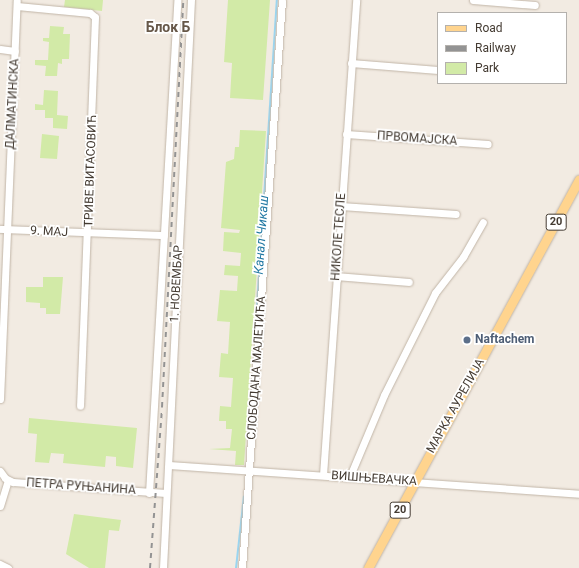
<!DOCTYPE html>
<meta charset="utf-8">
<style>
body{margin:0}
#map{position:relative;width:579px;height:568px;overflow:hidden;background:#f2ebe2;font-family:Roboto,sans-serif}
div>[style]{position:absolute}
.green>*{inset:0;background:#d2eaa7}
.stream>*{height:2px;margin:-1px;padding:0 1px;transform-origin:1px;border-radius:1px;background:#99d7f4}
.roads{filter:drop-shadow(0 0 1px #c1b5a7) drop-shadow(0 0 1px #c1b5a7)}
.minor>*{height:7px;margin:-3.5px;padding:0 3.5px;transform-origin:3.5px;border-radius:3.5px;background:#fff}
.major>*{height:9px;margin:-4.5px;padding:0 4.5px;transform-origin:4.5px;border-radius:4.5px;background:#ffd48e}
.rail>*{height:2px;margin-top:-1px;transform-origin:0;background:repeating-linear-gradient(90deg,#939393 0 5px,transparent 0 10px)}
.dots>*{width:11px;height:11px;translate:-50% -50%;box-sizing:border-box;border:2px solid #fff;border-radius:50%}
span{translate:-50% -50%;white-space:nowrap;text-align:center;line-height:1.15;-webkit-text-stroke:3.5px #fff;paint-order:stroke}
.shield-label span{padding:1px 3px;background:#fff;border:1px solid;border-radius:3px;-webkit-text-stroke-width:0}
.shield-label{font-size:11px;color:#443b32;font-weight:700}
.street-label{font-size:12px;color:#443b32}
.service-label{font-size:12px;color:#4e5e75;font-weight:700}
.left{translate:0 -50%;text-align:left}
.water-label{font-size:13px;color:#247aa4;font-style:italic}
.quarter-label{font-size:14px;color:#675849;font-weight:700}
.legend{position:absolute;left:437px;top:12px;width:130px;height:72px;box-sizing:border-box;background:#fff;border:1px solid #b4b1ad;margin:0;padding:5px 7px;list-style:none;font-size:12px;color:#443b32}
.legend li{display:flex;align-items:center;gap:8px;height:20px}
.legend b{width:20px;border:1px solid #b4b1ad}
</style>
<div id="map">
<div class="green">
<i style="clip-path:polygon(65px 0,103px 0,102px 11px,64px 7px)"></i>
<i style="clip-path:polygon(228px 0,270px 0,263px 100px,230px 98px,232px 63px,224px 62px)"></i>
<i style="clip-path:polygon(50px 26px,64px 27px,63px 34px,70px 34px,69px 59px,62px 59px,62px 64px,58px 63px,57px 76px,45px 76px,46px 66px,35px 65px,35px 60px,48px 60px,49px 42px,43px 41px,43px 38px,49px 38px)"></i>
<i style="clip-path:polygon(44px 90px,58px 91px,57px 115px,68px 116px,67px 129px,53px 128px,53px 118px,45px 118px,45px 110px,35px 110px,35px 104px,43px 105px)"></i>
<i style="clip-path:polygon(240px 130px,266px 131px,244px 465px,235px 465px,236px 451px,209px 449px,230px 448px,232px 429px,226px 429px,226px 421px,219px 421px,220px 406px,231px 407px,233px 378px,219px 377px,221px 353px,228px 354px,230px 322px,217px 321px,220px 290px,237px 291px,238px 276px,224px 275px,225px 265px,240px 266px,241px 253px,223px 251px,224px 232px,239px 233px,240px 230px,221px 228px,226px 162px,234px 159px,235px 147px,239px 147px)"></i>
<i style="clip-path:polygon(42px 134px,59px 136px,57px 159px,40px 158px)"></i>
<i style="clip-path:polygon(43px 277px,63px 277px,60px 314px,46px 314px,46px 308px,40px 308px,40px 303px,26px 302px,26px 287px,43px 287px)"></i>
<i style="clip-path:polygon(29px 418px,137px 428px,133px 468px,116px 466px,116px 457px,106px 456px,105px 467px,63px 463px,64px 454px,51px 453px,49px 463px,35px 462px,37px 434px,28px 433px)"></i>
<i style="clip-path:polygon(74px 514px,121px 520px,119px 531px,109px 530px,105px 568px,89px 568px,66px 554px)"></i>
</div>
<div class="stream">
<i style="left:256px;top:322px;width:323px;rotate:-86.3deg"></i>
<i style="left:236px;top:568px;width:72px;rotate:-83.7deg"></i>
</div>
<div class="roads">
<div class="minor">
<i style="left:473px;top:0;width:62px;rotate:4.6deg"></i>
<i style="left:17px;top:6px;width:73px;rotate:5.5deg"></i>
<i style="left:90px;top:13px;width:6px;rotate:39deg"></i>
<i style="left:95px;top:17px;width:389px;rotate:92.2deg"></i>
<i style="left:0;top:49px;width:15px;rotate:8deg"></i>
<i style="left:351px;top:63px;width:87px;rotate:4.6deg"></i>
<i style="left:346px;top:134px;width:142px;rotate:4deg"></i>
<i style="left:341px;top:206px;width:115px;rotate:4deg"></i>
<i style="left:0;top:229px;width:164px;rotate:2.1deg"></i>
<i style="left:336px;top:276px;width:73px;rotate:4.7deg"></i>
<i style="left:0;top:399px;width:399px;rotate:-87.6deg"></i>
<i style="left:169px;top:465px;width:411px;rotate:4deg"></i>
<i style="left:0;top:471px;width:9px;rotate:54deg"></i>
<i style="left:5px;top:478px;width:9px;rotate:27deg"></i>
<i style="left:13px;top:482px;width:153px;rotate:4.1deg"></i>
<i style="left:323px;top:475px;width:476px;rotate:-86deg"></i>
<i style="left:350px;top:476px;width:88px;rotate:-67.2deg"></i>
<i style="left:384px;top:395px;width:114px;rotate:-63.4deg"></i>
<i style="left:435px;top:293px;width:46px;rotate:-52.1deg"></i>
<i style="left:463px;top:257px;width:40px;rotate:-60.3deg"></i>
<i style="left:149px;top:493px;width:494px;rotate:-86.7deg"></i>
<i style="left:0;top:506px;width:27px;rotate:-73deg"></i>
<i style="left:0;top:564px;width:9px;rotate:27deg"></i>
<i style="left:163px;top:568px;width:569px;rotate:-87.18deg"></i>
<i style="left:242px;top:568px;width:569px;rotate:-85.97deg"></i>
</div>
<div class="major">
<i style="left:368px;top:568px;width:442px;rotate:-61.5deg"></i>
</div>
</div>
<div class="rail">
<i style="left:150px;top:568px;width:161px;rotate:-85.7deg"></i>
<i style="left:162px;top:407px;width:408px;rotate:-87deg"></i>
</div>
<div class="dots">
<i style="left:467px;top:340px;background:#5c6f8a"></i>
</div>
<div class="shield-label">
<span style="left:556px;top:222px">20</span>
<span style="left:400px;top:510px">20</span>
</div>
<div class="street-label">
<span style="left:13px;top:104px;rotate:-87deg">ДАЛМАТИНСКА</span>
<span style="left:417px;top:139px;rotate:4deg">ПРВОМАЈСКА</span>
<span style="left:91px;top:171px;rotate:-88deg">ТРИВЕ ВИТАСОВИЋ</span>
<span style="left:49px;top:232px;rotate:3deg">9. МАЈ</span>
<span style="left:339px;top:237px;rotate:-86deg">НИКОЛЕ ТЕСЛЕ</span>
<span style="left:177px;top:284px;rotate:-87deg">1. НОВЕМБАР</span>
<span style="left:257px;top:368px;rotate:-86deg">СЛОБОДАНА МАЛЕТИЋА</span>
<span style="left:456px;top:406px;rotate:-61deg">МАРКА АУРЕЛИЈА</span>
<span style="left:374px;top:479px;rotate:4deg">ВИШЊЕВАЧКА</span>
<span style="left:81px;top:487px;rotate:4deg">ПЕТРА РУЊАНИНА</span>
</div>
<div class="service-label">
<span class="left" style="left:475px;top:340px">Naftachem</span>
</div>
<div class="water-label">
<span style="left:262px;top:235px;rotate:-86deg">Канал Чикаш</span>
</div>
<div class="quarter-label">
<span style="left:168px;top:27px">Блок Б</span>
</div>
<ul class="legend">
<li><b style="height:5px;background:#ffd48e"></b>Road</li>
<li><b style="height:5px;background:#939393"></b>Railway</li>
<li><b style="height:11px;background:#d2eaa7"></b>Park</li>
</ul>
</div>
